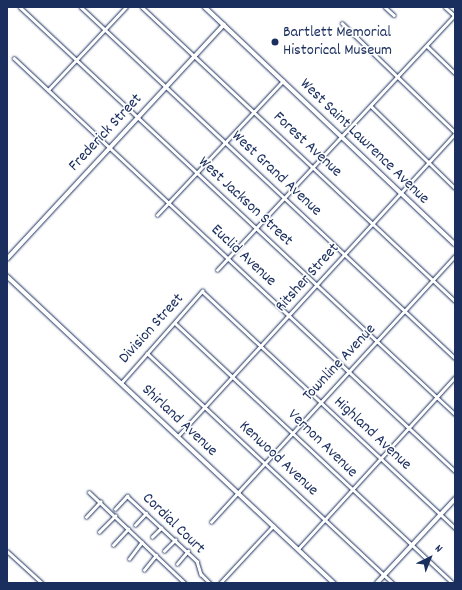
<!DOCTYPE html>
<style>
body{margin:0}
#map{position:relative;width:462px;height:590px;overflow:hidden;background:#fff;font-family:Dekko,sans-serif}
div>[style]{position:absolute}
.roads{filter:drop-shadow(0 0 1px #1b2f5e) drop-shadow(0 0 1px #1b2f5e)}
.minor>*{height:2.5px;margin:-1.25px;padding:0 1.25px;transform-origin:1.25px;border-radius:1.25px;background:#fff}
.tertiary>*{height:3.5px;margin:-1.75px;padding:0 1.75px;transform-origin:1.75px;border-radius:1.75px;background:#fff}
.dots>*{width:11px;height:11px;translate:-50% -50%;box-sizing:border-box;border:2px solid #fff;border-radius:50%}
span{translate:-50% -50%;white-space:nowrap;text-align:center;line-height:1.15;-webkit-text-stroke:3px #fff;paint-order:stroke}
.poi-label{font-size:16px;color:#1b2f5e}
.left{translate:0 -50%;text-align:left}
.street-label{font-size:16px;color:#1b2f5e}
.frame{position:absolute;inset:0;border:8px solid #1b2f5e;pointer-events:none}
.north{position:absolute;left:410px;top:538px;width:40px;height:40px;-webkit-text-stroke:3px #fff;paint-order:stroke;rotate:43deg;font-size:11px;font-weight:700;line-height:16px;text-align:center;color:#1b2f5e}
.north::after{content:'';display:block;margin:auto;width:14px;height:18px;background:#1b2f5e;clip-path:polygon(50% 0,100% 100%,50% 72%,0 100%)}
</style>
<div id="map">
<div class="roads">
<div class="minor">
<i style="left:20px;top:7px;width:596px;rotate:43.1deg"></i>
<i style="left:81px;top:7px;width:513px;rotate:43.18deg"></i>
<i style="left:142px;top:7px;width:429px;rotate:43.2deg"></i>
<i style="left:385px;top:7px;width:12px;rotate:42deg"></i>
<i style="left:445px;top:7px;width:13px;rotate:42deg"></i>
<i style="left:342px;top:23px;width:157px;rotate:44deg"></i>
<i style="left:427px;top:46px;width:39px;rotate:44deg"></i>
<i style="left:14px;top:58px;width:604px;rotate:43.12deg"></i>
<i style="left:48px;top:90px;width:114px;rotate:-46.8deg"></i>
<i style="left:371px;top:106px;width:117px;rotate:44.3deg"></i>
<i style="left:157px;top:215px;width:184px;rotate:-46.8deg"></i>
<i style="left:217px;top:270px;width:349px;rotate:-47deg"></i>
<i style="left:175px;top:323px;width:381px;rotate:43.1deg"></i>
<i style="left:147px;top:353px;width:337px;rotate:43.1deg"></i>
<i style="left:121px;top:383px;width:123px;rotate:-48.6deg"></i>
<i style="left:202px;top:291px;width:347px;rotate:43.1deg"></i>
<i style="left:178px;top:436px;width:410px;rotate:-47.5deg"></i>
<i style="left:89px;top:492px;width:132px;rotate:43.5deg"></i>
<i style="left:115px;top:509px;width:18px;rotate:-47deg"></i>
<i style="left:127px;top:496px;width:96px;rotate:42.9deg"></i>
<i style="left:197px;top:561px;width:14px;rotate:73deg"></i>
<i style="left:201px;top:574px;width:13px;rotate:45deg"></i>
<i style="left:86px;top:517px;width:21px;rotate:-47deg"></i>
<i style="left:211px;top:522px;width:361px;rotate:-47.5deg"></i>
<i style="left:135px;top:525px;width:16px;rotate:-47deg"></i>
<i style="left:99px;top:532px;width:23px;rotate:-45deg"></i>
<i style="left:152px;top:537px;width:13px;rotate:-45deg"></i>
<i style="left:113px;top:545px;width:22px;rotate:-47deg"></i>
<i style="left:298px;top:549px;width:233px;rotate:-47.6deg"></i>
<i style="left:7px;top:551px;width:47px;rotate:42.4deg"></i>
<i style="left:164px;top:551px;width:16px;rotate:-45deg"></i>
<i style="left:129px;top:559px;width:21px;rotate:-53deg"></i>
<i style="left:177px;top:564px;width:17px;rotate:-50deg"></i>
<i style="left:144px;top:570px;width:19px;rotate:-51deg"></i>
<i style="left:220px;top:583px;width:78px;rotate:-47.1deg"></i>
</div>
<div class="tertiary">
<i style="left:205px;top:7px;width:344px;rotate:43.5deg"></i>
<i style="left:7px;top:259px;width:319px;rotate:-47.2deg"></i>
<i style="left:7px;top:276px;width:449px;rotate:43.2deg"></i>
<i style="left:377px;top:583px;width:115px;rotate:-47.1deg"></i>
</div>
</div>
<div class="dots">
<i style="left:275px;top:42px;background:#1b2f5e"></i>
</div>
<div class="poi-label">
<span class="left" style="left:283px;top:42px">Bartlett Memorial<br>Historical Museum</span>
</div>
<div class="street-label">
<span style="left:106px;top:133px;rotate:-47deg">Frederick Street</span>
<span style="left:364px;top:142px;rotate:44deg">West Saint Lawrence Avenue</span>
<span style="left:307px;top:145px;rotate:43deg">Forest Avenue</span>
<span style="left:276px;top:174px;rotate:43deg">West Grand Avenue</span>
<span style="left:245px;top:202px;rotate:43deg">West Jackson Street</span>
<span style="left:243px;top:256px;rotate:43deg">Euclid Avenue</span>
<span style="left:308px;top:278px;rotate:-48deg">Ritsher Street</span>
<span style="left:152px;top:329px;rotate:-48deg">Division Street</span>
<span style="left:340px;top:363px;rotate:-47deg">Townline Avenue</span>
<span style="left:179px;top:421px;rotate:43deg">Shirland Avenue</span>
<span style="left:372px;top:434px;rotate:43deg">Highland Avenue</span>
<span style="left:322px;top:444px;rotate:44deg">Vernon Avenue</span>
<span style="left:278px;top:459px;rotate:43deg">Kenwood Avenue</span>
<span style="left:173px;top:524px;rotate:44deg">Cordial Court</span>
</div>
<div class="frame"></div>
<div class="north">N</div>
</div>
